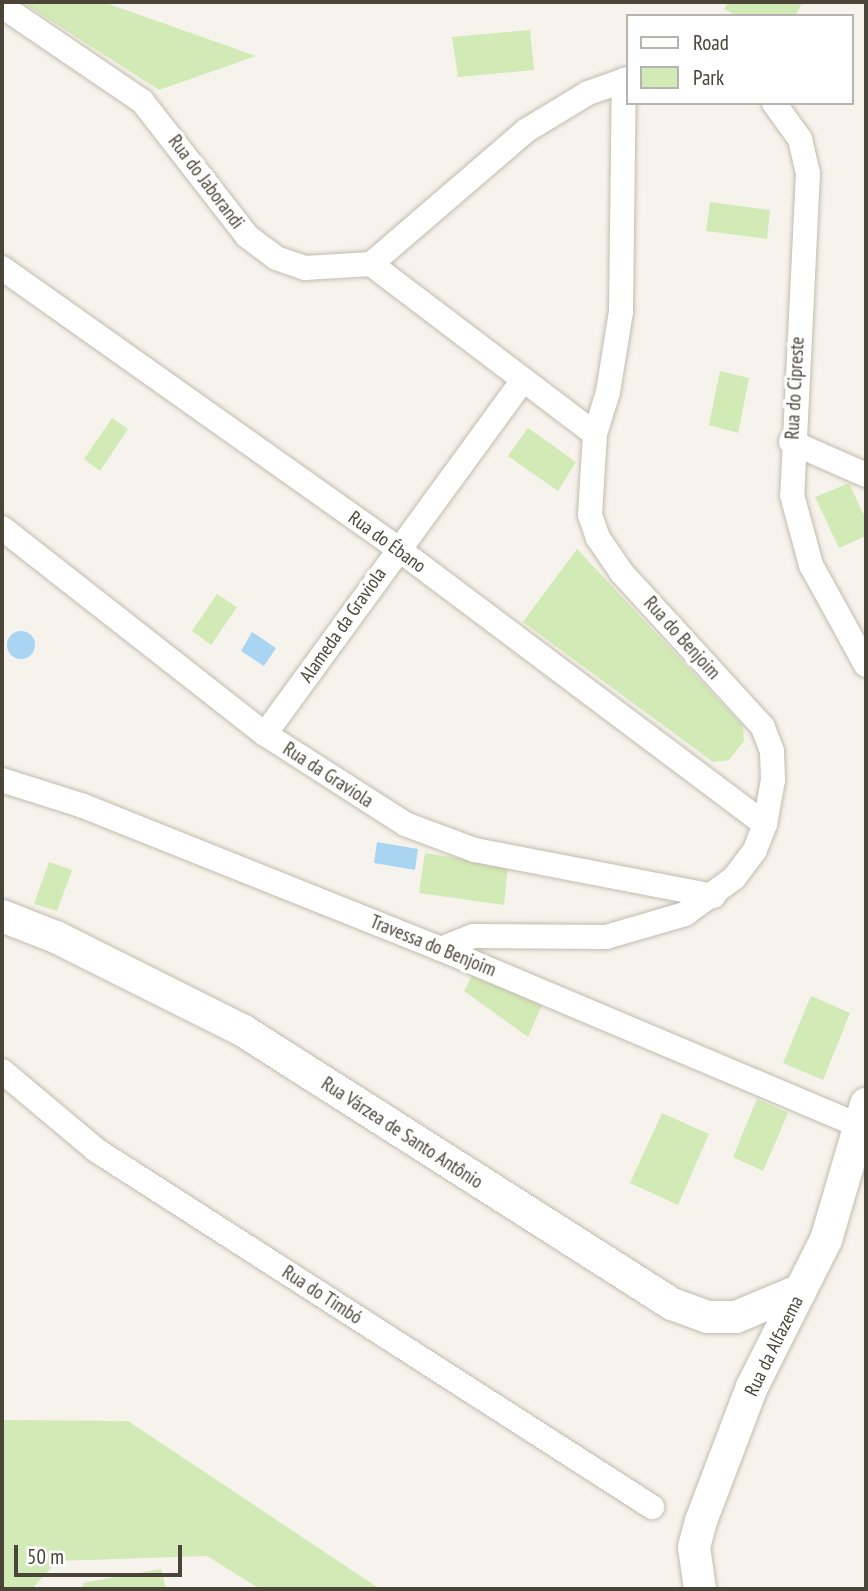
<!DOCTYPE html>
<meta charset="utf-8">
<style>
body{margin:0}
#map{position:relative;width:868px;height:1591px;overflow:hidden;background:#f6f3ec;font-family:"PT Sans Narrow",sans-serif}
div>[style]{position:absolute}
.green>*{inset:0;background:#d2eab5}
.water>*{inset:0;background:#a9d4f2}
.round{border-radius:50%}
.roads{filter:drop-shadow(0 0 2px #c2bbae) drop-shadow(0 0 2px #c2bbae)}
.minor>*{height:24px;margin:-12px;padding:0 12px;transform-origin:12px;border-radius:12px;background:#fff}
.tertiary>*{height:32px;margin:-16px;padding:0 16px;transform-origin:16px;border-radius:16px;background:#fff}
span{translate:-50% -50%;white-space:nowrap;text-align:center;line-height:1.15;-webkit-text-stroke:7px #fff;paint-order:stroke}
.street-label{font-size:19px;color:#4b4439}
.frame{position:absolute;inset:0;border:4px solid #4b4439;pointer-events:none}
.legend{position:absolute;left:626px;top:14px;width:228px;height:91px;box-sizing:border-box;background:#fff;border:2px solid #b7b4b0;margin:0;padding:9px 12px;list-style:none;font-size:21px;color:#4b4439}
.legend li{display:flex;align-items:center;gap:14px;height:35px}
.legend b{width:35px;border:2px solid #b7b4b0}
.scale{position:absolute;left:14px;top:1545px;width:168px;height:32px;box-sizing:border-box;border:4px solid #4b4439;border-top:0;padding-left:9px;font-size:21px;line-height:24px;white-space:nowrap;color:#4b4439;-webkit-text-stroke:5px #fff;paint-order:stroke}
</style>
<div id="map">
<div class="green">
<i style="clip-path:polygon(22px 2px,103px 2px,256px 56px,159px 90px)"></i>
<i style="clip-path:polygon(728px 2px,803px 2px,795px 16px,736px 16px,724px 9px)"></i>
<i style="clip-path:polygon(530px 30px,534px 70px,458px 77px,452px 37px)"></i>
<i style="clip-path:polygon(710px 202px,770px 210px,767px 239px,706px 231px)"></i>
<i style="clip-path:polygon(720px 371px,749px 378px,738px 433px,709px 425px)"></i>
<i style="clip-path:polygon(112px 418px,128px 429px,100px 471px,84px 459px)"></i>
<i style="clip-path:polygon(528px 428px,576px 462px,558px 491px,508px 456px)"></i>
<i style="clip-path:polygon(849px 483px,866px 520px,866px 536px,839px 548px,815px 497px)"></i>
<i style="clip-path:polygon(577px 549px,743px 726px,744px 741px,729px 760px,713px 762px,523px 622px)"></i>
<i style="clip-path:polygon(217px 594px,237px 607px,211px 645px,192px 631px)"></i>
<i style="clip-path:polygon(425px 853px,508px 866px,504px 905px,419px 893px)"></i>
<i style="clip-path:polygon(49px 862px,72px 870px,57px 911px,34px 904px)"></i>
<i style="clip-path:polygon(473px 974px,542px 1005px,528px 1037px,464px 991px)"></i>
<i style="clip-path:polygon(811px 996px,850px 1013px,823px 1080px,783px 1063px)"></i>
<i style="clip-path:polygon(757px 1099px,788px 1113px,763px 1171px,733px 1157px)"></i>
<i style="clip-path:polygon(662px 1113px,709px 1134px,678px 1205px,630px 1183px)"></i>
<i style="clip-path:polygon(2px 1420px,128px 1421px,380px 1589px,260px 1589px,207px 1556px,57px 1561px,32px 1589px,2px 1589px)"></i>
<i style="clip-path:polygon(161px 1569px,166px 1589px,84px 1589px,82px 1583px)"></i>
</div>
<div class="water">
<i class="round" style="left:7px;top:631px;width:28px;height:28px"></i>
<i style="clip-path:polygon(252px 632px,276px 648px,264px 666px,241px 651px)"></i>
<i style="clip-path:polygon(377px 842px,418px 849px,415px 870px,374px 863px)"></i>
</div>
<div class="roads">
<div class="minor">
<i style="left:2px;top:6px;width:169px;rotate:34.2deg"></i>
<i style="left:142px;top:101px;width:171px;rotate:52.1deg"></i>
<i style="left:247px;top:236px;width:36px;rotate:37deg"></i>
<i style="left:276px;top:258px;width:31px;rotate:19deg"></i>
<i style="left:305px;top:268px;width:66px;rotate:-3.5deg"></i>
<i style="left:371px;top:264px;width:281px;rotate:37.2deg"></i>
<i style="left:774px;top:103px;width:44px;rotate:54.2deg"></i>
<i style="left:800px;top:139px;width:35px;rotate:77deg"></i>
<i style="left:808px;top:173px;width:322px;rotate:92.8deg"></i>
<i style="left:792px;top:495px;width:73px;rotate:74.8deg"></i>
<i style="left:811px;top:565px;width:114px;rotate:61.2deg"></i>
<i style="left:371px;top:264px;width:206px;rotate:-40.7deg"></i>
<i style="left:527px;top:130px;width:71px;rotate:-31.2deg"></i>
<i style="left:588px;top:93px;width:42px;rotate:-19.3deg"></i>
<i style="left:2px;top:268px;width:484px;rotate:35.3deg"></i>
<i style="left:397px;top:548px;width:460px;rotate:36.9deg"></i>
<i style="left:791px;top:442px;width:82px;rotate:23.7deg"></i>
<i style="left:2px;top:528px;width:334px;rotate:38.1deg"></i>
<i style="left:265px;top:734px;width:166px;rotate:32.7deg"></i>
<i style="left:405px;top:824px;width:75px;rotate:20.4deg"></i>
<i style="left:475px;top:850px;width:243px;rotate:10.9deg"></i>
<i style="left:265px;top:734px;width:437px;rotate:-53.9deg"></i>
<i style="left:2px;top:780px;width:83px;rotate:17.6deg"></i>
<i style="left:81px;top:805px;width:388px;rotate:21.8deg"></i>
<i style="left:441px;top:949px;width:455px;rotate:22.9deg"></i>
<i style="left:441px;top:949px;width:35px;rotate:-22deg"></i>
<i style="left:474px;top:936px;width:132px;rotate:0.4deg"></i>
<i style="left:606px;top:937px;width:82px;rotate:-16.2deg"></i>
<i style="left:685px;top:914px;width:61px;rotate:-36.3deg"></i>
<i style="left:734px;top:878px;width:35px;rotate:-53deg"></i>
<i style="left:755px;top:850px;width:28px;rotate:-69deg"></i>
<i style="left:765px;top:824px;width:45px;rotate:-79.7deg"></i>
<i style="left:773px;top:780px;width:29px;rotate:-92deg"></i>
<i style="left:772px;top:751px;width:26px;rotate:-111deg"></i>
<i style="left:763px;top:727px;width:209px;rotate:-132.5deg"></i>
<i style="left:622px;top:573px;width:42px;rotate:-124.4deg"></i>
<i style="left:598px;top:538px;width:24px;rotate:-109deg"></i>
<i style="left:590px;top:515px;width:81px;rotate:-86.5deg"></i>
<i style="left:595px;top:434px;width:44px;rotate:-72.8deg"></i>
<i style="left:608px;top:392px;width:81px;rotate:-80.8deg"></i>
<i style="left:621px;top:312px;width:232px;rotate:-89.3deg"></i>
<i style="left:2px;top:1071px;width:123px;rotate:40deg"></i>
<i style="left:96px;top:1150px;width:661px;rotate:32.7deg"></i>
</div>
<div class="tertiary">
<i style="left:2px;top:916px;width:58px;rotate:21.3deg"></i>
<i style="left:56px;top:937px;width:208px;rotate:26.6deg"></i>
<i style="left:242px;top:1030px;width:510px;rotate:32.51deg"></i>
<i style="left:672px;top:1304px;width:37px;rotate:20deg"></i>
<i style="left:707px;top:1317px;width:29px"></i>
<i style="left:736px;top:1317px;width:70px;rotate:-22.6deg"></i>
<i style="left:700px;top:1589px;width:42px;rotate:-98.1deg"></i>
<i style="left:694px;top:1547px;width:27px;rotate:-75deg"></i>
<i style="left:701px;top:1521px;width:143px;rotate:-69.2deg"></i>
<i style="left:752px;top:1387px;width:165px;rotate:-63.3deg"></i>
<i style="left:826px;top:1240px;width:142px;rotate:-73.6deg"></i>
</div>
</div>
<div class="street-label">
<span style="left:206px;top:182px;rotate:53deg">Rua do Jaborandi</span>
<span style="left:795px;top:388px;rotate:-87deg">Rua do Cipreste</span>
<span style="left:387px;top:542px;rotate:36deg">Rua do Ébano</span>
<span style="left:343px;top:625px;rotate:-55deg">Alameda da Graviola</span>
<span style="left:682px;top:638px;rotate:48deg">Rua do Benjoim</span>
<span style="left:328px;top:775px;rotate:33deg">Rua da Graviola</span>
<span style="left:433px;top:946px;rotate:22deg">Travessa do Benjoim</span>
<span style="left:402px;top:1133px;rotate:33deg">Rua Várzea de Santo Antônio</span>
<span style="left:322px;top:1295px;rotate:33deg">Rua do Timbó</span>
<span style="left:774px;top:1346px;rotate:-64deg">Rua da Alfazema</span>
</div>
<div class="frame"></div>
<ul class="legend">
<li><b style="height:9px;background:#fff"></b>Road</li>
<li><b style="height:19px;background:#d2eab5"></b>Park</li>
</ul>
<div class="scale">50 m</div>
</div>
